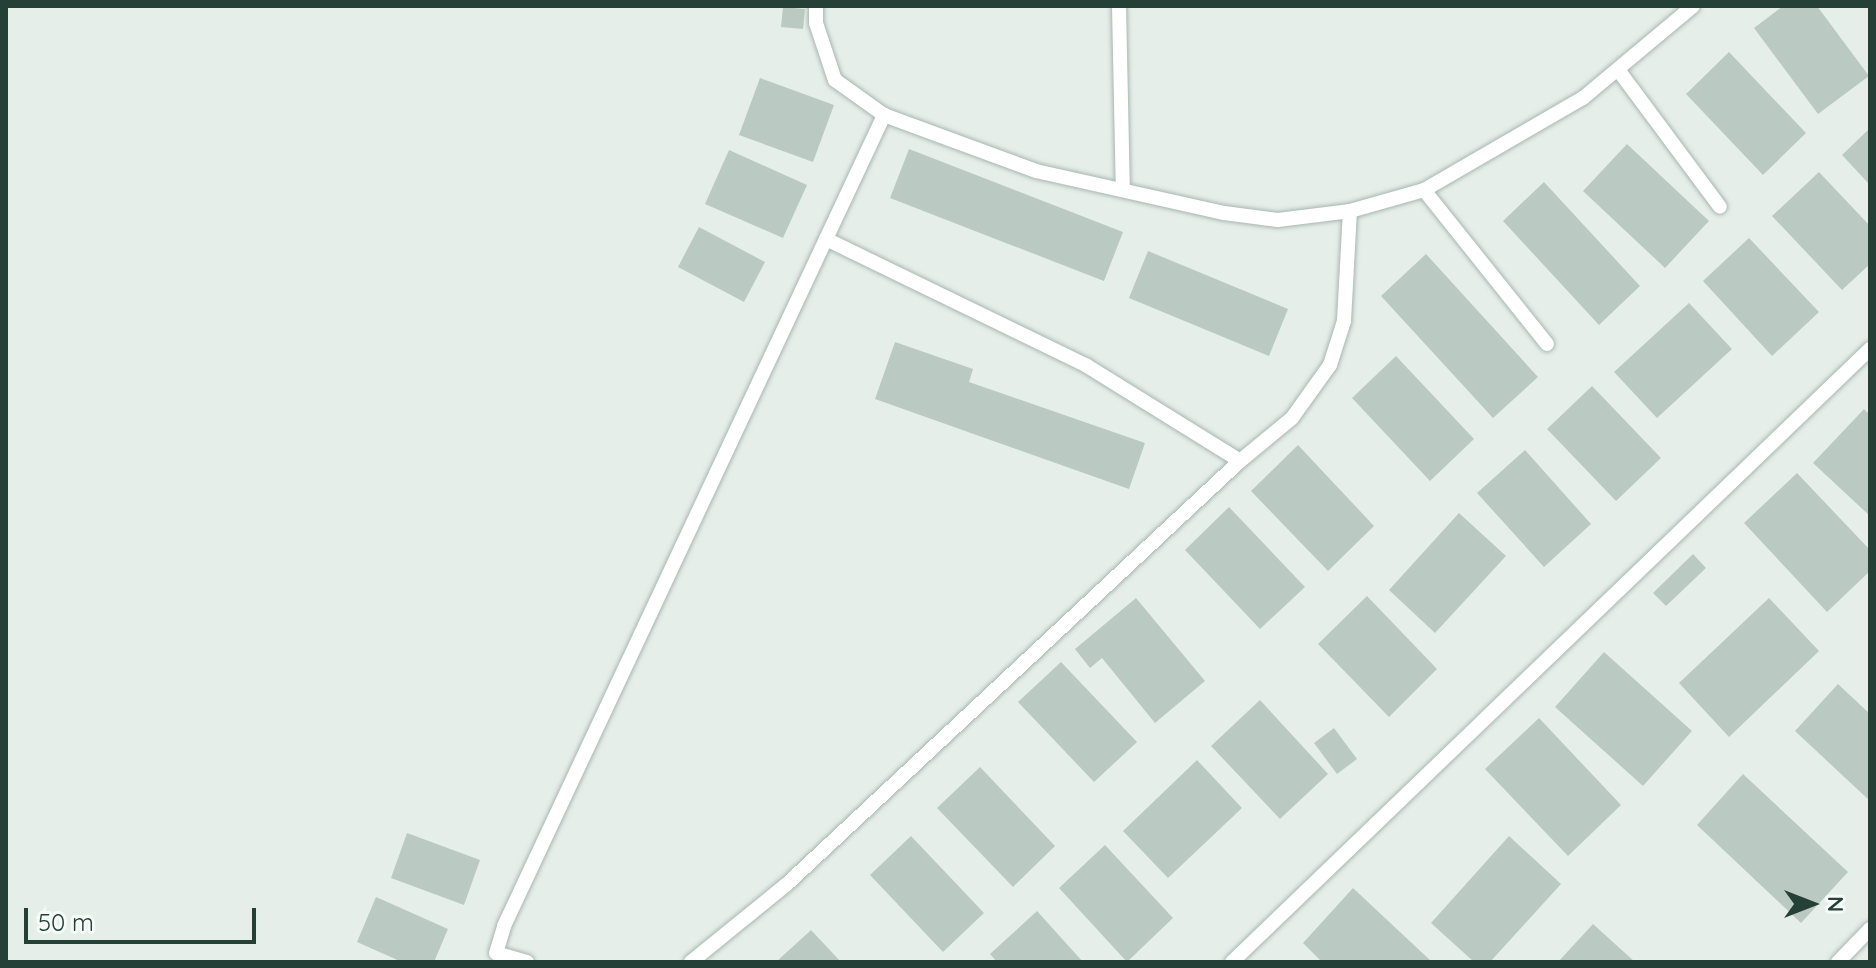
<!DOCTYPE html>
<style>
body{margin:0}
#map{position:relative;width:1876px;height:968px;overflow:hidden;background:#e6eeea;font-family:Quicksand,sans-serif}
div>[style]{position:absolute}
.building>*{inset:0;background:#bbc9c3}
.roads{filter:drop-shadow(0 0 2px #a8b6b1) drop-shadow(0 0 2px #a8b6b1)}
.lane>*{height:14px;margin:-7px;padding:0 7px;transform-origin:7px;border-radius:7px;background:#fff}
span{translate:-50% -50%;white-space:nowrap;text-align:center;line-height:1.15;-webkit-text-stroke:7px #f6faf8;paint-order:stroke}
.frame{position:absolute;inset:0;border:8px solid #254037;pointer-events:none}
.north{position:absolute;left:1772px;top:864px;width:80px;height:80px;-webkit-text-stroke:6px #f6faf8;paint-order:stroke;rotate:90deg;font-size:22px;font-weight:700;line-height:32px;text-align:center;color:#254037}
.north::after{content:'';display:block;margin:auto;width:28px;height:36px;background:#254037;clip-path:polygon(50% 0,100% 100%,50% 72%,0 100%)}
.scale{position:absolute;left:24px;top:908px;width:232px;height:36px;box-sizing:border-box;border:4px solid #254037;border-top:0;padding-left:10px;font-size:24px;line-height:28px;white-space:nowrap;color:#254037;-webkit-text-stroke:6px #f6faf8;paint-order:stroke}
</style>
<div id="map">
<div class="building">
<i style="clip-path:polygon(1783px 6px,1817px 6px,1869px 76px,1818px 114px,1754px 28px)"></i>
<i style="clip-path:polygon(783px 7px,805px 9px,803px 29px,781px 27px)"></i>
<i style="clip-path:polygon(1729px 52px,1806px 133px,1763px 175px,1686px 94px)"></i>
<i style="clip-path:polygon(760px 78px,834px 105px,813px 162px,739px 135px)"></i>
<i style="clip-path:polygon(1870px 128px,1870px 185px,1842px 155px)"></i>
<i style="clip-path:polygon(1627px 144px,1709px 221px,1665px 268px,1583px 191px)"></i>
<i style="clip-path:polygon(909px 149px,1123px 232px,1104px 281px,890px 198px)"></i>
<i style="clip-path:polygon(729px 150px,807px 185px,783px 238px,705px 204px)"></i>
<i style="clip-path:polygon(1819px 172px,1870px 226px,1870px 264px,1842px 290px,1772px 216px)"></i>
<i style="clip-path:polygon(1544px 182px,1640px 286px,1599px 325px,1503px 221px)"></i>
<i style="clip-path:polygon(699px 227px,765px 262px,744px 302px,678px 267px)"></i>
<i style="clip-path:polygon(1749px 238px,1819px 312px,1772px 356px,1703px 281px)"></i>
<i style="clip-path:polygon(1148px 251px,1288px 309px,1269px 356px,1129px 298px)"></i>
<i style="clip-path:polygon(1426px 254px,1538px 377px,1493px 418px,1381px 296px)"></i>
<i style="clip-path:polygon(1689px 303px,1732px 349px,1657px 418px,1614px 372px)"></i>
<i style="clip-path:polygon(895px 342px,973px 369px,969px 382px,1145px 443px,1129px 489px,875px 399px)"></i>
<i style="clip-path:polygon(1396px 356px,1474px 439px,1430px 481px,1352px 398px)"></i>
<i style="clip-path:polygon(1592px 386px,1661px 458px,1616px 501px,1547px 429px)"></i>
<i style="clip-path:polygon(1864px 409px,1870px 415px,1870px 516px,1813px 463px)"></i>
<i style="clip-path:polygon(1298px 445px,1374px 526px,1328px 571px,1251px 491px)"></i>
<i style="clip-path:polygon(1525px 450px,1591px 524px,1544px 567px,1477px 493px)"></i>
<i style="clip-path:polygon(1797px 473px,1870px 550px,1870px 571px,1827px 612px,1744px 523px)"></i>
<i style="clip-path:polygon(1229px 507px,1305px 587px,1260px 629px,1185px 550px)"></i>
<i style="clip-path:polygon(1459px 513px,1506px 556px,1435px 633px,1389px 590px)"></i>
<i style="clip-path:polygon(1693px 554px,1706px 568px,1666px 606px,1653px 593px)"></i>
<i style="clip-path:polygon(1367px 596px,1437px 669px,1389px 717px,1318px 644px)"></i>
<i style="clip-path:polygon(1136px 598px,1205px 681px,1155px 723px,1102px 658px,1090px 668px,1075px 649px)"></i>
<i style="clip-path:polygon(1769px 598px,1819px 651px,1729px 737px,1679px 683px)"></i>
<i style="clip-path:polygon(1604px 652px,1692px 731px,1643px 786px,1555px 707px)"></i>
<i style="clip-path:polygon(1061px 662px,1137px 742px,1094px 782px,1018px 702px)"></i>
<i style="clip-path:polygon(1838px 684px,1870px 714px,1870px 801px,1795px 731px)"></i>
<i style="clip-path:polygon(1260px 700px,1328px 774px,1280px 819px,1211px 746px)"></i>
<i style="clip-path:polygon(1539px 718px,1621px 805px,1568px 856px,1485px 769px)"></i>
<i style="clip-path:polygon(1334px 728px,1357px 759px,1337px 774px,1314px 743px)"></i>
<i style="clip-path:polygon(1197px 760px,1242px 808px,1168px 878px,1123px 831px)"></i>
<i style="clip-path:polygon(980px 767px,1055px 846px,1013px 887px,937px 808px)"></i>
<i style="clip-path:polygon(1743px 774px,1848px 872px,1801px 923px,1697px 825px)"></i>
<i style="clip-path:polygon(407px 833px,480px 860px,464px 905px,391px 878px)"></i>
<i style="clip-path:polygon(911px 836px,984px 913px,943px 952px,870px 875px)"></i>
<i style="clip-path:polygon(1509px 836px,1561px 884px,1490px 962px,1474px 962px,1431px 923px)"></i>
<i style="clip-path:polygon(1105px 845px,1173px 918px,1127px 962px,1059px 888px)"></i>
<i style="clip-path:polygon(1353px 888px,1432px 962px,1322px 962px,1303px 943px)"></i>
<i style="clip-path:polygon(376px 897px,448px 929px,434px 962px,402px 962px,357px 942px)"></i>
<i style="clip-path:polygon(1037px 911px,1083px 962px,997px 962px,990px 954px)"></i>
<i style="clip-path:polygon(1593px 924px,1635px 962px,1558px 962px)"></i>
<i style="clip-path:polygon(811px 930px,841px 962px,776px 962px)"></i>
</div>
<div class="roads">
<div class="lane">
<i style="left:816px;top:6px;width:17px;rotate:90deg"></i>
<i style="left:816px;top:23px;width:60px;rotate:71.6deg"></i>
<i style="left:835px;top:80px;width:60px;rotate:35.5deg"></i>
<i style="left:884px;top:115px;width:162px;rotate:20.2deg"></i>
<i style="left:1036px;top:171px;width:193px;rotate:12.6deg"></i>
<i style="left:1224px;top:213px;width:54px;rotate:7.4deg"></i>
<i style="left:1278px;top:220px;width:73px;rotate:-7.1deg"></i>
<i style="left:1350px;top:211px;width:77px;rotate:-15.8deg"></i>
<i style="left:1424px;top:190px;width:184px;rotate:-30.1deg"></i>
<i style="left:1583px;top:98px;width:143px;rotate:-39.9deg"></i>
<i style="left:1119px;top:6px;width:184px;rotate:88.8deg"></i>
<i style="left:1619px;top:71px;width:169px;rotate:53.4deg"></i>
<i style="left:1424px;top:190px;width:197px;rotate:51.4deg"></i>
<i style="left:826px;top:239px;width:290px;rotate:25.9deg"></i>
<i style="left:1087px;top:366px;width:180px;rotate:31.8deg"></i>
<i style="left:527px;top:962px;width:32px;rotate:-164deg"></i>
<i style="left:496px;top:953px;width:28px;rotate:-73deg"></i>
<i style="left:504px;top:926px;width:896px;rotate:-64.89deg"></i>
<i style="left:691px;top:962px;width:124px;rotate:-39.1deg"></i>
<i style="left:787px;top:884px;width:620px;rotate:-43.04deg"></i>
<i style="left:1240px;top:461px;width:67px;rotate:-39.6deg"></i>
<i style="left:1292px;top:418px;width:65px;rotate:-54.4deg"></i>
<i style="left:1330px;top:365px;width:46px;rotate:-72.3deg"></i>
<i style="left:1344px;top:321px;width:110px;rotate:-86.9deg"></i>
<i style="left:1232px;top:962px;width:885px;rotate:-43.86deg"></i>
<i style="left:1838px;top:962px;width:46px;rotate:-45.9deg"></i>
</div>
</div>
<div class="frame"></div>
<div class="north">N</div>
<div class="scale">50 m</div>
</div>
